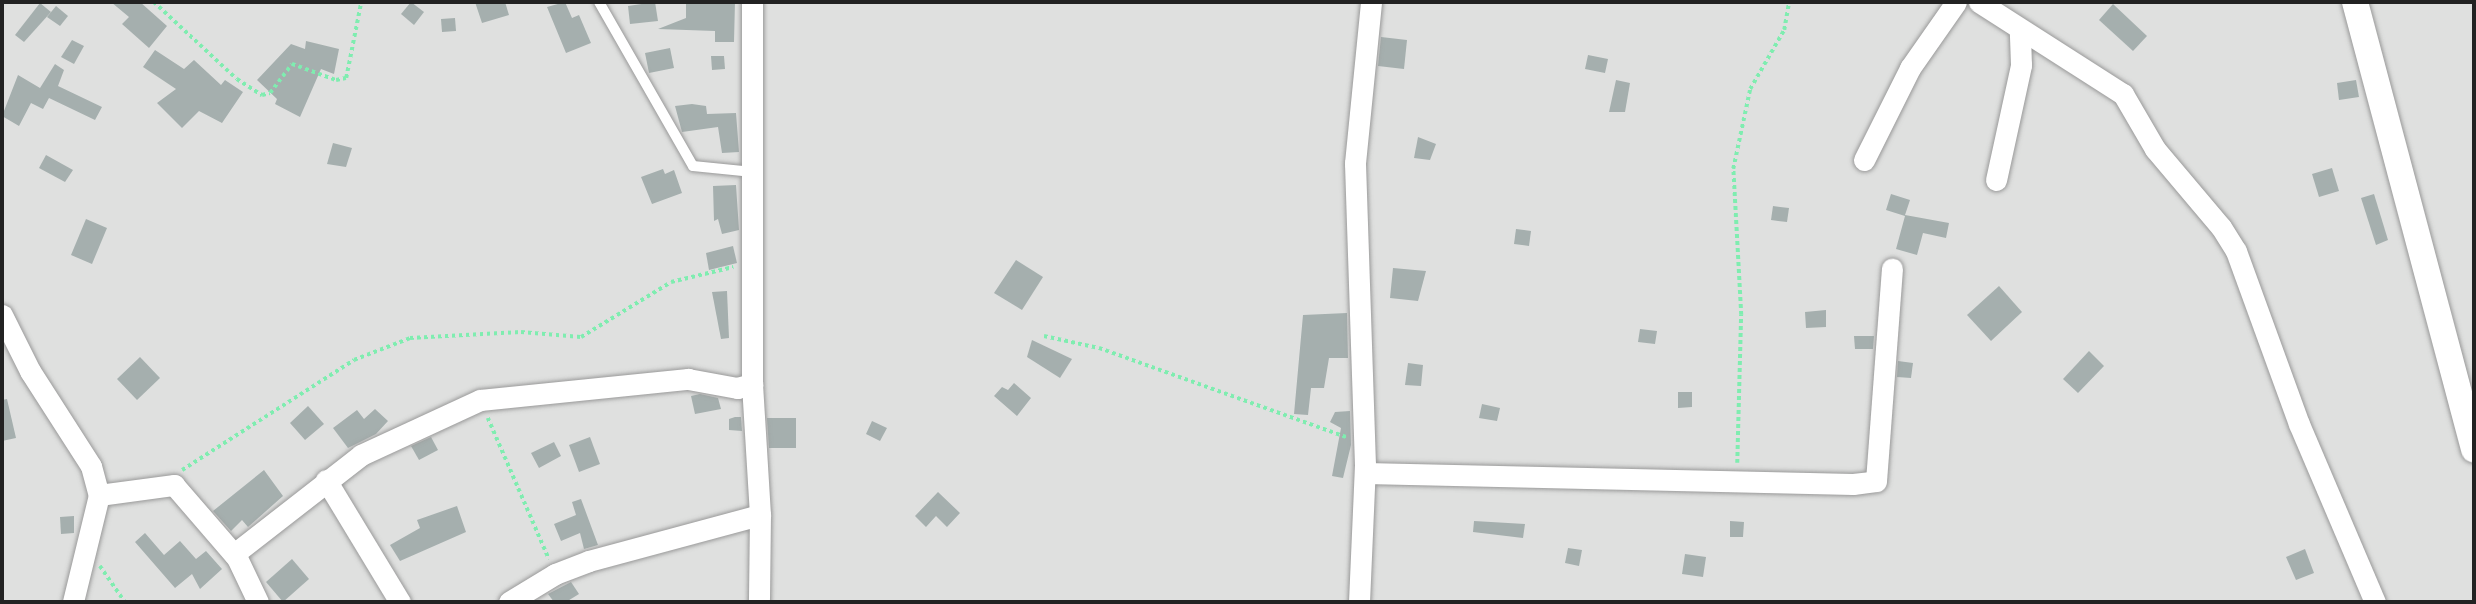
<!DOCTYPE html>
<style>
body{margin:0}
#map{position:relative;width:2476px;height:604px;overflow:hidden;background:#eaf1f1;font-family:Lato,sans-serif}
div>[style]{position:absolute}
.residential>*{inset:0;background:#dfe0df}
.building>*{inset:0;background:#a5afae}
.path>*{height:3.5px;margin-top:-1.75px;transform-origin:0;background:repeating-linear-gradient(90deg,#7fedb0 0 3.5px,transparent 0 7px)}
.roads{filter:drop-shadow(0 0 2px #999) drop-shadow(0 0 2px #999)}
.service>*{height:10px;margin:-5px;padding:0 5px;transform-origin:5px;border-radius:5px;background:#fff}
.minor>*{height:21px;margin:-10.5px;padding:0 10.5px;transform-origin:10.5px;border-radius:10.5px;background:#fff}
.tertiary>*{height:26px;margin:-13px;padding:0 13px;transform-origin:13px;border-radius:13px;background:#fff}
span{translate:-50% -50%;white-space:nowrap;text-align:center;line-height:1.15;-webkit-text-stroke:6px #fff;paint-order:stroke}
.frame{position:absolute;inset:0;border:4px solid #222;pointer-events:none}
</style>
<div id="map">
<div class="residential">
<i style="clip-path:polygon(2px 2px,2474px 2px,2474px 602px,2px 602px)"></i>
</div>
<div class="building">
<i style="clip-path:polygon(111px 2px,140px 2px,167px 26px,149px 48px,122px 24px,129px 17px)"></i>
<i style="clip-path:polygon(411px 2px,424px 12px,414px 25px,401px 14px)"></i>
<i style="clip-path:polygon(475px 2px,505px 2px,509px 15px,482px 23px)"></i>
<i style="clip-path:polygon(565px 2px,572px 18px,579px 15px,591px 43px,566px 53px,547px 7px)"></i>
<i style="clip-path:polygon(655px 2px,658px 21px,630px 24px,628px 6px)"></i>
<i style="clip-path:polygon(686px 2px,735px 2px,734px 42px,715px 42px,715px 31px,658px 29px,686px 18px)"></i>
<i style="clip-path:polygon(40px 3px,51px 12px,24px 42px,15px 35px)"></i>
<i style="clip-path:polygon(2113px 4px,2147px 36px,2133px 51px,2099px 20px)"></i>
<i style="clip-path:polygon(56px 6px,68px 16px,60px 26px,47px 17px)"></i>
<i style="clip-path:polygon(455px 18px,456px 31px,442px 32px,441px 19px)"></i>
<i style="clip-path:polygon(1381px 37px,1407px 40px,1404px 69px,1378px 66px)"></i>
<i style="clip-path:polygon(72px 40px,84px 46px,74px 64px,61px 57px)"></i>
<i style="clip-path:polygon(306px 41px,339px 49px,334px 74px,321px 69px,300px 117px,275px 104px,277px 99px,257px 80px,291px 44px,305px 49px)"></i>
<i style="clip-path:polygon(670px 48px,674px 68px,649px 73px,645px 53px)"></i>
<i style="clip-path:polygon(155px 50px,184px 69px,194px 60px,221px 85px,225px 80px,243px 92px,222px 123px,199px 111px,182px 128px,157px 103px,176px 89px,143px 67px)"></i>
<i style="clip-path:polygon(1588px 55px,1608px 59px,1605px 73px,1585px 69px)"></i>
<i style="clip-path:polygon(711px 56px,724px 56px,725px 69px,712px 70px)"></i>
<i style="clip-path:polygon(55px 64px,64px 70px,58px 86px,102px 107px,95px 120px,49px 98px,43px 109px,31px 103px,19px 126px,2px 116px,18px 75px,40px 88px)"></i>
<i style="clip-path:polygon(1616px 80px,1630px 83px,1625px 112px,1609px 112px)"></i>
<i style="clip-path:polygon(2356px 80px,2359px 97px,2339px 100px,2337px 83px)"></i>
<i style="clip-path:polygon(692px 104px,706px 106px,707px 114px,736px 113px,739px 152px,722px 153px,718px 127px,682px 132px,675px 106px)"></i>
<i style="clip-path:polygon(1418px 137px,1436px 144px,1430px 160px,1414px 158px)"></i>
<i style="clip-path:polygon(333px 143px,352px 148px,346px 167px,327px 164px)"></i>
<i style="clip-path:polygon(46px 155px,73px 170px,65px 182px,39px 168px)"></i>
<i style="clip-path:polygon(2332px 168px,2339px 191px,2319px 197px,2312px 174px)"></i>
<i style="clip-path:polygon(663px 169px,665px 174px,674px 170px,682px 193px,652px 204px,641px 177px)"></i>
<i style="clip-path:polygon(736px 185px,739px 230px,722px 234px,718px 219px,714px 221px,713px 186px)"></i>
<i style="clip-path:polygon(1891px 194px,1910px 200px,1905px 215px,1949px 223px,1946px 238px,1923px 233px,1917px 255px,1896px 249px,1905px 216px,1886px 210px)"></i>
<i style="clip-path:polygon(2374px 194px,2388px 240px,2376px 245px,2361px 198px)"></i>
<i style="clip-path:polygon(1773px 206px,1789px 208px,1787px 222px,1771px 220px)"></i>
<i style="clip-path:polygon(86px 219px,107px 228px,92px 264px,71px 255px)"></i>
<i style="clip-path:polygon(1516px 229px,1531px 231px,1529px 246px,1514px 244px)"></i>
<i style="clip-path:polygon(733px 246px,737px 263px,709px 270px,706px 253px)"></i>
<i style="clip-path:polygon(1016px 260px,1043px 277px,1022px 310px,994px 293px)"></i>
<i style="clip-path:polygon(1393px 268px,1426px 271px,1418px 301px,1390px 298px)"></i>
<i style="clip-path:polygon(1999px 286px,2022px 312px,1991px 341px,1967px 315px)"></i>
<i style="clip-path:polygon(727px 291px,729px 338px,721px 339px,712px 292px)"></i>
<i style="clip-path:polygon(1826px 310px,1826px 327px,1806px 328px,1805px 312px)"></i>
<i style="clip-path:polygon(1347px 313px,1348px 358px,1329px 358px,1324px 388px,1311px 388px,1308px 415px,1294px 414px,1303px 315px)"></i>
<i style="clip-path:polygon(1640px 329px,1657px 331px,1655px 344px,1638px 342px)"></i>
<i style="clip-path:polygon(1854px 336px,1874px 336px,1873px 349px,1855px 349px)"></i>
<i style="clip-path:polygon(1032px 340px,1072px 359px,1060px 378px,1027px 357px)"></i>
<i style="clip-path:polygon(2089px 351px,2104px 366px,2078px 393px,2063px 379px)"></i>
<i style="clip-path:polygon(140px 357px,160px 378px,137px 400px,117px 379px)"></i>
<i style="clip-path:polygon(1898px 361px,1913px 363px,1911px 378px,1897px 377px)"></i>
<i style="clip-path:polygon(1408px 363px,1423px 365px,1421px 386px,1405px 385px)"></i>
<i style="clip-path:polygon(1014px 383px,1031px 398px,1017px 416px,994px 396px,1002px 387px,1008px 390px)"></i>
<i style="clip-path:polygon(1678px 392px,1692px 392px,1692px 407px,1678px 408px)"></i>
<i style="clip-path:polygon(700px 394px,718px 398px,721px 409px,695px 414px,691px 396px)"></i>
<i style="clip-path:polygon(7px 399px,16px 438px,2px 441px,2px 400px)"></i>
<i style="clip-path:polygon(1482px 404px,1500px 408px,1497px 421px,1479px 418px)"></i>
<i style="clip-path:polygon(308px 406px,324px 424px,305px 440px,290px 423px)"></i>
<i style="clip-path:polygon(375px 409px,388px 421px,376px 434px,348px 448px,333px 428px,357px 410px,364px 419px)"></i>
<i style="clip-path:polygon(1350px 411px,1351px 445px,1343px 478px,1332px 476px,1341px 428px,1330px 422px,1335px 412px)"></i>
<i style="clip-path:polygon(735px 417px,741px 417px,742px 431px,729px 430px,729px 419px)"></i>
<i style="clip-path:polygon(767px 418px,796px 418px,796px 448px,769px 448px)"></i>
<i style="clip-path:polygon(872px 421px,887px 428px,880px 441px,866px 434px)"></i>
<i style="clip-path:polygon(431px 437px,438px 450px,419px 460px,411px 446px)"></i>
<i style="clip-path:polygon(590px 437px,600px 464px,579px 472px,569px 445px)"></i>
<i style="clip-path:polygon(554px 442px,561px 456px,539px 468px,531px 453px)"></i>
<i style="clip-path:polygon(264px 470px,283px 496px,248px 527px,242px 520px,231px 531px,213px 511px)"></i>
<i style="clip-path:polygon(938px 492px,960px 513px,947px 527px,936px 516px,926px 527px,915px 516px)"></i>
<i style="clip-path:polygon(581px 499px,598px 545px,584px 549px,580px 533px,561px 541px,554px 524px,576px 515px,572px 502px)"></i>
<i style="clip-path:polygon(457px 506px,466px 532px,400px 561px,390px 545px,420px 528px,417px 520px)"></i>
<i style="clip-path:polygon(74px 516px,74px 533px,61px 534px,60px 517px)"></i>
<i style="clip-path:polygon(1474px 521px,1525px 524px,1523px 538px,1473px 532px)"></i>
<i style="clip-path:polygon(1730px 521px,1744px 522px,1743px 537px,1730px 537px)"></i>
<i style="clip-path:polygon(145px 533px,164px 555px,180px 541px,196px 559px,206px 551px,222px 569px,200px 589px,192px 574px,175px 588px,135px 542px)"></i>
<i style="clip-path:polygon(1568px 548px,1582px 550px,1579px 566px,1565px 563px)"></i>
<i style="clip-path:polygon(2305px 549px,2314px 573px,2296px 580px,2286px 557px)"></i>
<i style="clip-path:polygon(1685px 554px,1706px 557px,1703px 577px,1682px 574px)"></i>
<i style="clip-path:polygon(292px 559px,309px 579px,283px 602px,266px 582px)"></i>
<i style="clip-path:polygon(571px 582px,579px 594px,566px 602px,554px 602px,548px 594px)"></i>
</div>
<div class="path">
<i style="left:154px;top:2px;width:113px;rotate:42.9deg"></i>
<i style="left:237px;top:79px;width:30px;rotate:33deg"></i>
<i style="left:262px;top:95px;width:8px;rotate:-14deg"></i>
<i style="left:270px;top:93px;width:36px;rotate:-53deg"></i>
<i style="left:292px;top:64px;width:47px;rotate:20deg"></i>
<i style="left:336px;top:80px;width:10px;rotate:-11deg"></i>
<i style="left:346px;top:78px;width:77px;rotate:-78.8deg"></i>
<i style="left:1044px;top:336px;width:56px;rotate:12.3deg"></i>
<i style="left:1099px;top:348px;width:263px;rotate:19.8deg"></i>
<i style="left:488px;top:418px;width:154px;rotate:66.6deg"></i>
<i style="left:1737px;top:463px;width:148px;rotate:-88.5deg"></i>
<i style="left:1741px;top:315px;width:146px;rotate:-93.1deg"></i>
<i style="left:1733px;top:169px;width:82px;rotate:-78deg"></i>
<i style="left:1750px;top:89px;width:68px;rotate:-60deg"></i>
<i style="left:1784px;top:30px;width:28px;rotate:-80deg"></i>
<i style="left:182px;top:470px;width:204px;rotate:-32.6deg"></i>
<i style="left:354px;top:360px;width:60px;rotate:-21.4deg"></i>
<i style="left:410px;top:338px;width:111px;rotate:-3.1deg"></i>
<i style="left:521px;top:332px;width:60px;rotate:4.8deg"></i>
<i style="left:581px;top:337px;width:105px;rotate:-31.4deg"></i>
<i style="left:671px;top:282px;width:64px;rotate:-13.6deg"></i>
<i style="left:100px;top:566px;width:44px;rotate:55.2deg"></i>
</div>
<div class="roads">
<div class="service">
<i style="left:599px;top:2px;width:189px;rotate:60.2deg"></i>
<i style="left:693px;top:166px;width:60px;rotate:5.7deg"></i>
</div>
<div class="minor">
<i style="left:752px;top:2px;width:382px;rotate:90deg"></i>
<i style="left:752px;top:384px;width:131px;rotate:86.5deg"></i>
<i style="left:760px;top:515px;width:87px;rotate:90.7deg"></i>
<i style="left:1979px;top:2px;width:171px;rotate:32.6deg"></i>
<i style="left:2123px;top:94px;width:64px;rotate:59.8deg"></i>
<i style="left:2155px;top:149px;width:102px;rotate:49.8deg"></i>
<i style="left:2221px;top:227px;width:28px;rotate:58deg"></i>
<i style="left:2236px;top:251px;width:184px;rotate:70deg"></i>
<i style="left:2299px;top:424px;width:194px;rotate:66.9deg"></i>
<i style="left:1864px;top:160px;width:103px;rotate:-63.4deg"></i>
<i style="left:1910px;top:68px;width:80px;rotate:-55.1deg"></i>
<i style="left:1996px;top:180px;width:118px;rotate:-77.7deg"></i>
<i style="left:2021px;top:65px;width:35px;rotate:-92deg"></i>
<i style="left:2px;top:315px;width:63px;rotate:63.4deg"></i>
<i style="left:30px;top:371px;width:113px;rotate:57.3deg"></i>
<i style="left:91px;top:466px;width:30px;rotate:75deg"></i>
<i style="left:99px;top:495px;width:110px;rotate:103.7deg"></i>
<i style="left:1365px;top:473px;width:488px;rotate:1.3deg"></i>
<i style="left:1853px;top:484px;width:23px;rotate:-7deg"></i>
<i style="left:1876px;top:481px;width:213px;rotate:-85.7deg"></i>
<i style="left:326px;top:480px;width:143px;rotate:58.8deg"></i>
<i style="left:99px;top:495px;width:76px;rotate:-7.6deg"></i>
<i style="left:174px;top:485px;width:96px;rotate:49.2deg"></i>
<i style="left:237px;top:558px;width:49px;rotate:64.5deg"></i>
<i style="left:234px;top:554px;width:161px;rotate:-37.9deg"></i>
<i style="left:361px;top:455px;width:131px;rotate:-24.8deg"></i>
<i style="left:480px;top:400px;width:209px;rotate:-5.8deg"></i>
<i style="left:688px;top:379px;width:50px;rotate:10.4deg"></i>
<i style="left:737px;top:388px;width:16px;rotate:-15deg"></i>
<i style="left:509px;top:602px;width:54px;rotate:-31.3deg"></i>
<i style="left:555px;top:574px;width:36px;rotate:-21deg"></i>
<i style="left:589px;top:561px;width:177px;rotate:-15.1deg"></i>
<i style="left:1359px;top:602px;width:137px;rotate:-87.5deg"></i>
<i style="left:1365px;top:465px;width:302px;rotate:-91.9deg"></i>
<i style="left:1355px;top:163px;width:162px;rotate:-84.3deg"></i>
</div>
<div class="tertiary">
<i style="left:2355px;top:2px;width:463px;rotate:75.1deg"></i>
</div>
</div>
<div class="frame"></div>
</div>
